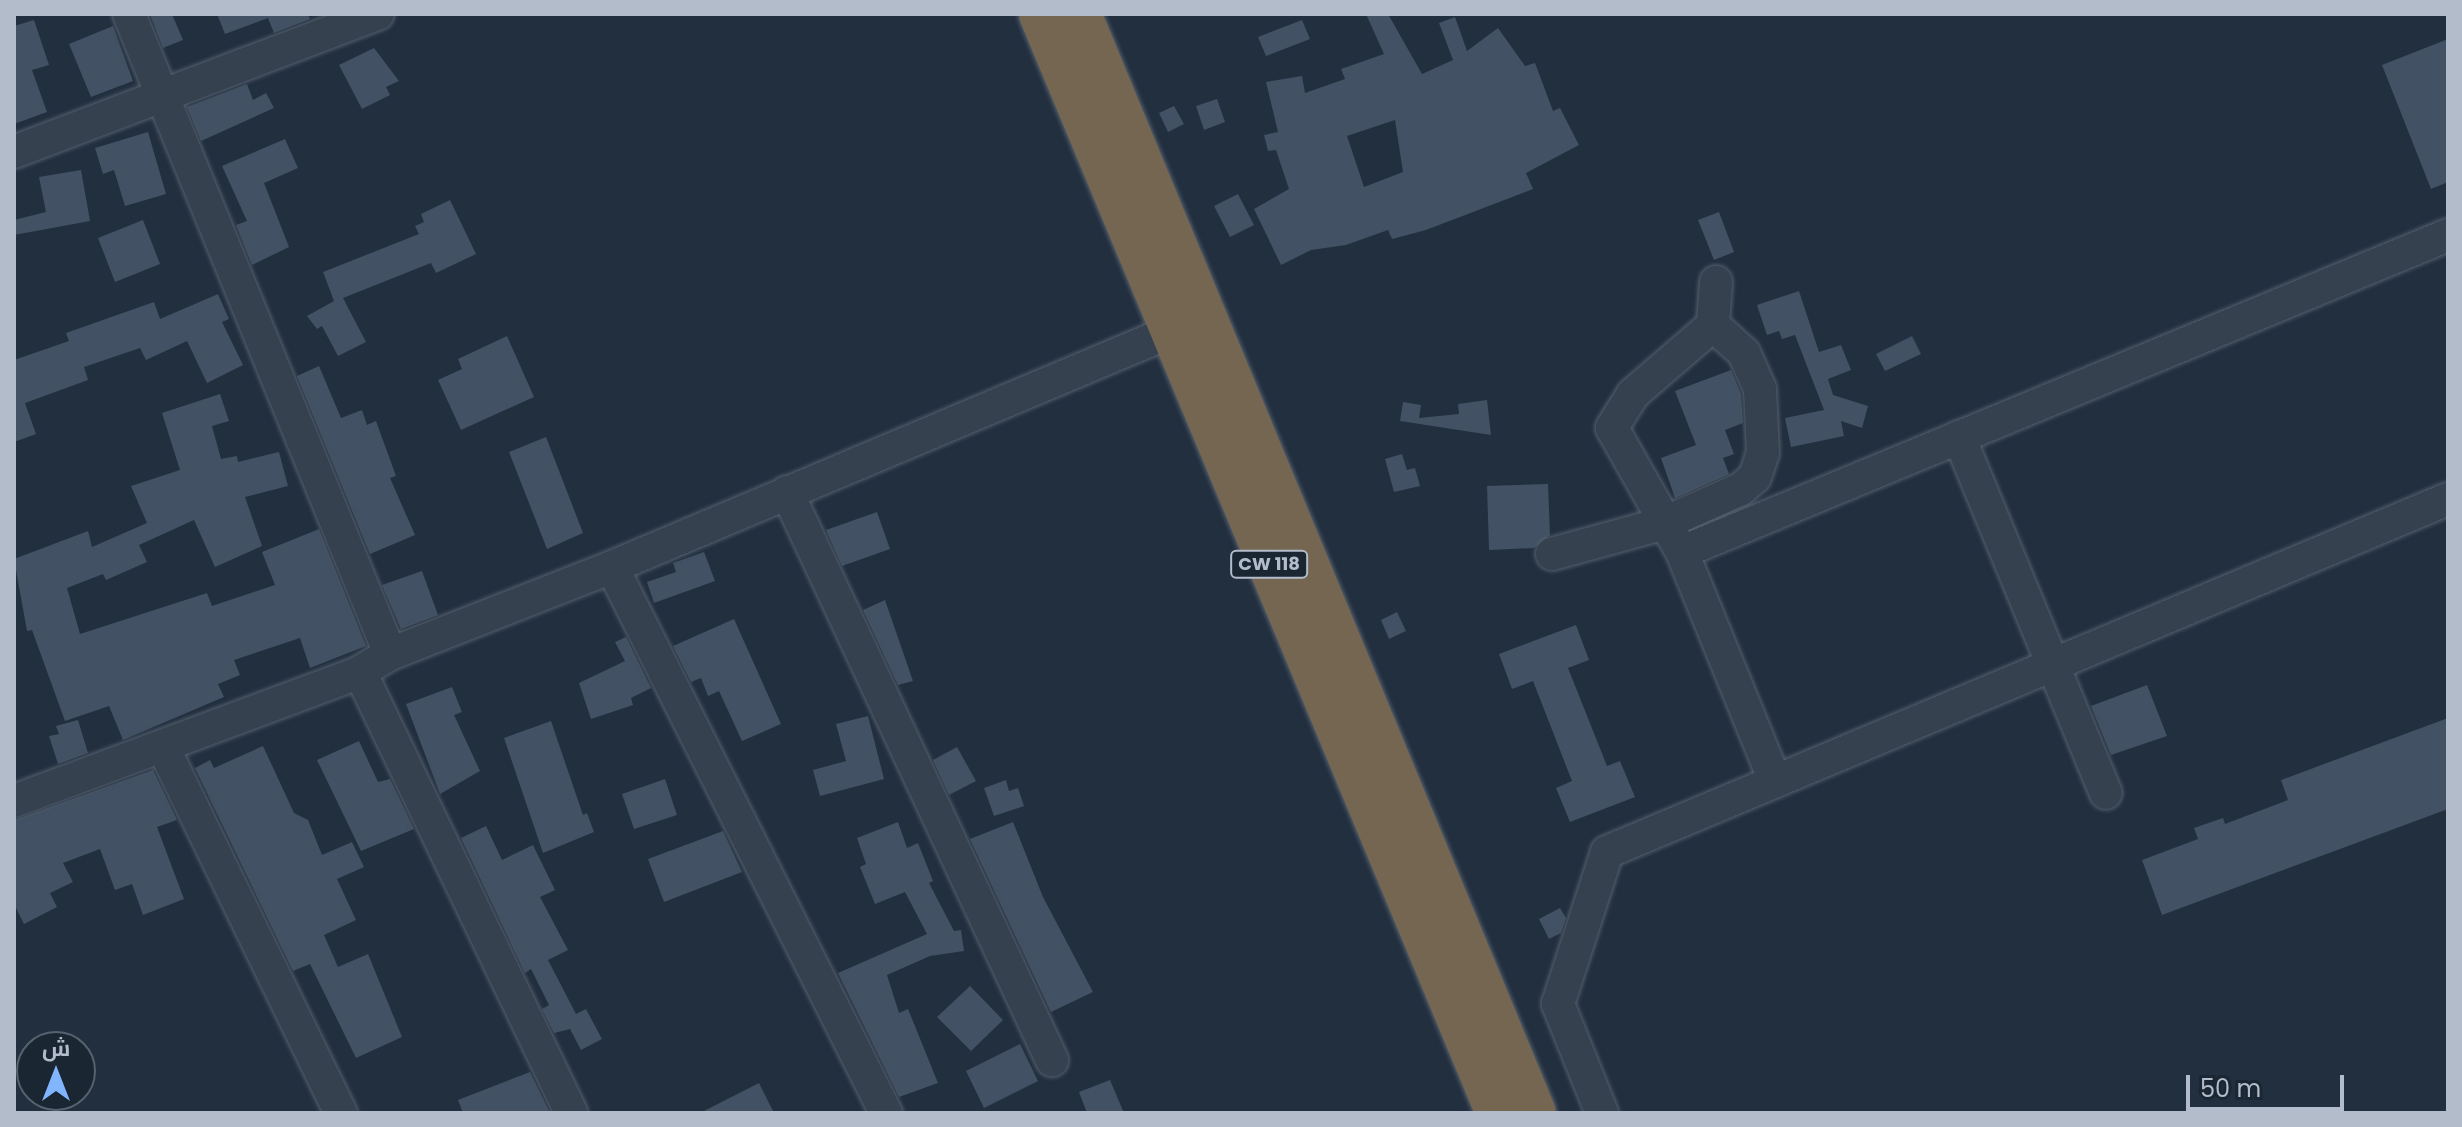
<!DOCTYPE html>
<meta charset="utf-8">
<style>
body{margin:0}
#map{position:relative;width:2462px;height:1127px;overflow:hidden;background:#222f3f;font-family:Poppins,Cairo,sans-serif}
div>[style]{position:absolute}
.building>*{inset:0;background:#425163}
.roads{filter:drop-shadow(0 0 2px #545f6d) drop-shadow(0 0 2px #545f6d)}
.minor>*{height:32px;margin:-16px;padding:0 16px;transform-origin:16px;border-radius:16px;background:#36414f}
.highway>*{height:44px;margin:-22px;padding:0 22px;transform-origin:22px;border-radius:22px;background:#756652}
span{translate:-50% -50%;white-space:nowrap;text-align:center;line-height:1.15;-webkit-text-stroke:7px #1b2633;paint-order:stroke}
.shield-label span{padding:2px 6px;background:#1b2633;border:2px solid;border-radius:6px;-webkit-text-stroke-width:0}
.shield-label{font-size:18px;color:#b2bcca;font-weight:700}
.frame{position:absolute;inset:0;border:16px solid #b2bcca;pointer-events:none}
.north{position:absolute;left:16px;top:1031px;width:80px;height:80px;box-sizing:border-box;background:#1b2633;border:2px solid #57626f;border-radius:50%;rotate:0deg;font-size:22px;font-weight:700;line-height:32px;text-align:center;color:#b2bcca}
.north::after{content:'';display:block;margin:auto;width:28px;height:36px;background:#81b6ff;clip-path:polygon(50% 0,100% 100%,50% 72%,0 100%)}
.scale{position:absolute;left:2186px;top:1075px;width:158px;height:36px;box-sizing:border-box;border:4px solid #b2bcca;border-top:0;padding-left:10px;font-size:24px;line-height:28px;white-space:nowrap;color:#b2bcca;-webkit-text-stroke:6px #1b2633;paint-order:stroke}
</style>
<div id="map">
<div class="building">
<i style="clip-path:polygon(150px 14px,172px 14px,183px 40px,163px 48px)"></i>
<i style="clip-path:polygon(217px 14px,308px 14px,310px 19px,274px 33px,268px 18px,225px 34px)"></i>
<i style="clip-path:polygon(evenodd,1366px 14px,1388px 14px,1422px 74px,1453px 60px,1439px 23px,1455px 17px,1467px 51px,1498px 28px,1525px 66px,1535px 63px,1553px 111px,1560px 108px,1579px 145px,1526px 173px,1533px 189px,1426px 230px,1392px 239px,1388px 230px,1346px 245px,1311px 250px,1281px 265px,1254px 209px,1289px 189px,1276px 150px,1268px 151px,1264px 135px,1278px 132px,1266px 82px,1302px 76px,1305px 93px,1345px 79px,1341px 69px,1384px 54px,1366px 14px,1395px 120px,1403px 172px,1364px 187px,1347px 136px,1395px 120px)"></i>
<i style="clip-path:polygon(34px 20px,49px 65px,32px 70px,47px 112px,14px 124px,14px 26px)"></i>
<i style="clip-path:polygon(1302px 20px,1310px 39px,1266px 56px,1258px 37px)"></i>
<i style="clip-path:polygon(113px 26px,133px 81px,91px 97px,69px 44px)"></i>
<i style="clip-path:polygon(2448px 39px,2448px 182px,2431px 189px,2382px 65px)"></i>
<i style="clip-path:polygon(374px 48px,399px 81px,386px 87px,390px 95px,362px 109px,339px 65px)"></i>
<i style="clip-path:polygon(247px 84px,253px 100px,266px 93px,274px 108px,201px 141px,187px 107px)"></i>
<i style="clip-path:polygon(1217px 99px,1225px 122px,1204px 130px,1196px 106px)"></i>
<i style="clip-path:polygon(1174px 106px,1184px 124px,1168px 132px,1159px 113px)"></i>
<i style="clip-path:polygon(148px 132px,166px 194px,125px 206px,114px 170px,103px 174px,95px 148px)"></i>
<i style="clip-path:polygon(285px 139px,298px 168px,264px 183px,289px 247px,252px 265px,236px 225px,247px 221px,222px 166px)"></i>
<i style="clip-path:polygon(81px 170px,90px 221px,14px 235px,14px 220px,46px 212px,39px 177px)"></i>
<i style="clip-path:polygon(1238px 194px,1254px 225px,1230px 237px,1214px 206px)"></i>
<i style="clip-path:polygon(450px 200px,476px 254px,436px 273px,431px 263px,343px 298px,366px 342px,338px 356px,322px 326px,317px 329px,307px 316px,334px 301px,323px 272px,419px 234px,415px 226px,424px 222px,421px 214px)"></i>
<i style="clip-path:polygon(1719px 212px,1734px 252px,1714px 260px,1698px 220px)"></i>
<i style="clip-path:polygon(143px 220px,160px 264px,115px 282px,98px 238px)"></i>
<i style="clip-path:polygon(1799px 291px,1819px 352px,1841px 345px,1851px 370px,1828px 379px,1833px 395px,1868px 406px,1862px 428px,1841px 421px,1844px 436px,1791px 447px,1785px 418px,1824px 410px,1795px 335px,1782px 339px,1779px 331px,1767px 335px,1757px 305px)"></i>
<i style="clip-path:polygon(218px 294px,229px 319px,222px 322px,243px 365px,207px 383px,187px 341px,146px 360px,140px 348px,84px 367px,88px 380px,25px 403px,36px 434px,14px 442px,14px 360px,69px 341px,66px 333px,154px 302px,160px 319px)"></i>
<i style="clip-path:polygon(507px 336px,534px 397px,461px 430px,438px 380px,462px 369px,458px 359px)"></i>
<i style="clip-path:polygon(1912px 336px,1921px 354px,1885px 371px,1876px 354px)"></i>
<i style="clip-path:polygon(319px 366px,341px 418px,362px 410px,367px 425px,376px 421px,396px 476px,390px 478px,415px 535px,370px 554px,297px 376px)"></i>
<i style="clip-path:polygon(1731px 370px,1741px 394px,1743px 423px,1725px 430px,1734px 454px,1723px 458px,1729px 474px,1675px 498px,1661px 458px,1696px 445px,1675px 391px)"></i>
<i style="clip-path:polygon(220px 394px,229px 421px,212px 426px,221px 459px,237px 456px,238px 462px,279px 452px,288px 486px,245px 497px,262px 546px,215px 567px,194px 520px,139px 545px,147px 562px,106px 580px,103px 574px,67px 588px,80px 634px,207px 593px,212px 606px,275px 585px,262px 552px,319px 529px,366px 646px,310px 668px,300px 638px,234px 660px,240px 675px,218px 684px,224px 697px,123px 740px,109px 706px,65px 721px,32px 630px,27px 631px,14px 559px,88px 531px,92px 547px,147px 523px,131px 486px,180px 470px,162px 413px)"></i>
<i style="clip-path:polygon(1487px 400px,1491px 435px,1400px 421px,1403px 402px,1421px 405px,1419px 418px,1459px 414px,1458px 404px)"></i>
<i style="clip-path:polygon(546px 437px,583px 533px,547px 549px,509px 452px)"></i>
<i style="clip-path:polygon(1402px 454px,1407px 470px,1415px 468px,1420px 486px,1394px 492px,1385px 459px)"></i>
<i style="clip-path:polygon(1548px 484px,1550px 535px,1534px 548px,1489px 550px,1487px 486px)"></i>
<i style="clip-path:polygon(877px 512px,890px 549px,842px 566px,826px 530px)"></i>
<i style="clip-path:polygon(704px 552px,715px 581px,654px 603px,647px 582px,676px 572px,673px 563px)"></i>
<i style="clip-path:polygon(422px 571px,438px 615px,401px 629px,382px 585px)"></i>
<i style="clip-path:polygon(885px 600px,913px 681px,898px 685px,863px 610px)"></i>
<i style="clip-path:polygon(1397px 612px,1406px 631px,1389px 639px,1381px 620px)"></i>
<i style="clip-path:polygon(734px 619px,781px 724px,742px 741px,719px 691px,708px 696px,701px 678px,691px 682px,673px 646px)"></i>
<i style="clip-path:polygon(1576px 625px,1589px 660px,1568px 668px,1607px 766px,1620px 761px,1635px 797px,1570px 822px,1556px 788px,1572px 781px,1533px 681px,1512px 689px,1499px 654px)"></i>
<i style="clip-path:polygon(626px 637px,651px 688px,631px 698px,633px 705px,591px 719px,579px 683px,625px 661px,615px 642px)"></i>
<i style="clip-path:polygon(2147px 685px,2167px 736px,2111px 755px,2091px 706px)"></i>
<i style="clip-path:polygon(452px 687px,462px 712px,454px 715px,480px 771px,440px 794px,406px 704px)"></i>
<i style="clip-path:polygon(868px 716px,884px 779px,820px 796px,813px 770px,846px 761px,836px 724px)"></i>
<i style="clip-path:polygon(2448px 718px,2448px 809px,2162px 915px,2142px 860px,2198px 839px,2194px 828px,2223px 818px,2225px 824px,2288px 800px,2281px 780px)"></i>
<i style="clip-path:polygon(78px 720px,88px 753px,58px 764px,49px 736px,59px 734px,56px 726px)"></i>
<i style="clip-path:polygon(551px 721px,583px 815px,587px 813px,594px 832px,543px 853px,504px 738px)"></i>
<i style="clip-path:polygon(359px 741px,378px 782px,390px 779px,414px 829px,361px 851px,317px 760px)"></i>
<i style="clip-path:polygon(263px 746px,294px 813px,308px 820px,322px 855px,352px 842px,364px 867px,337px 879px,356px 920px,324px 935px,338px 967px,368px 954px,402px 1037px,356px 1058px,310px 964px,293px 971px,195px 768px,210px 760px,214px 768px)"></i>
<i style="clip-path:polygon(957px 747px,976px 781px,949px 795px,933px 760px)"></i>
<i style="clip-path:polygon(153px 770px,177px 820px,157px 827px,184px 899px,143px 915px,132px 884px,115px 890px,100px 849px,63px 863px,73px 882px,50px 893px,57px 907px,24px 924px,14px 904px,14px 820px)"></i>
<i style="clip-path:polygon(665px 779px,677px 815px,634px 829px,622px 794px)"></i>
<i style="clip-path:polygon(1006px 780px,1009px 791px,1018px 788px,1024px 806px,994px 816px,984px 788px)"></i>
<i style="clip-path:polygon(898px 822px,907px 848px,918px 843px,933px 881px,929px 883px,954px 931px,961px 930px,964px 951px,930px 956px,887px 975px,899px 1013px,908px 1009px,938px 1083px,899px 1097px,838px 973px,927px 934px,905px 892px,875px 904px,860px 867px,866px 864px,857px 838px)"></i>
<i style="clip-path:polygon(1013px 822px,1043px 897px,1093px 992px,1051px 1012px,970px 839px)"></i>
<i style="clip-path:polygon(486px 826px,502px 860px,533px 845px,555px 890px,540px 897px,568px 950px,548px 960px,576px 1014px,586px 1009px,602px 1039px,581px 1050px,570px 1029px,554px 1033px,542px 1009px,549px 1005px,531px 969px,525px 973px,461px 838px)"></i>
<i style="clip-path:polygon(723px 831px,742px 872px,664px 902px,648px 859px)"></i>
<i style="clip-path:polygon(1560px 908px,1566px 918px,1561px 933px,1549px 939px,1539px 919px)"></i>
<i style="clip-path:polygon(970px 986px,1003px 1020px,971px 1051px,937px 1017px)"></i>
<i style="clip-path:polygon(1020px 1044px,1038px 1081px,984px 1108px,966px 1071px)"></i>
<i style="clip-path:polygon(530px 1072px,550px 1113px,463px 1113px,458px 1100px)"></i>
<i style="clip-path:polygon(1110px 1080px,1124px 1113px,1087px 1113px,1079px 1092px)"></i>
<i style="clip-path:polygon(759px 1083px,774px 1113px,700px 1113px)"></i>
</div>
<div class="roads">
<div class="minor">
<i style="left:129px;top:14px;width:691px;rotate:67.81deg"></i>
<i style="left:14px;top:152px;width:389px;rotate:-20.8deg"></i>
<i style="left:1716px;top:282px;width:43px;rotate:94deg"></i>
<i style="left:1713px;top:325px;width:106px;rotate:139.2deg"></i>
<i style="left:1633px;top:394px;width:40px;rotate:122deg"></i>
<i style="left:1612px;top:428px;width:142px;rotate:60.6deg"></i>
<i style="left:1682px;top:552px;width:247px;rotate:67.9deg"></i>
<i style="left:1959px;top:437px;width:385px;rotate:67.6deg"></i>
<i style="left:787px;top:492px;width:627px;rotate:64.99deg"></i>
<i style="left:1682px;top:552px;width:829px;rotate:-22.48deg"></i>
<i style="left:1552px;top:554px;width:114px;rotate:-15.3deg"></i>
<i style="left:1662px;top:524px;width:86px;rotate:-23.9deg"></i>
<i style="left:1741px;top:489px;width:18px;rotate:-41deg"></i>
<i style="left:1755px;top:477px;width:25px;rotate:-72deg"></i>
<i style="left:1763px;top:453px;width:64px;rotate:-92.7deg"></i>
<i style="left:1760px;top:389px;width:39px;rotate:-114deg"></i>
<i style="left:1744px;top:353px;width:42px;rotate:-137.9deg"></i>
<i style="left:612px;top:567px;width:611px;rotate:63.35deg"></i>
<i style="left:360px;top:672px;width:489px;rotate:64.4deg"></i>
<i style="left:164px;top:749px;width:405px;rotate:64.1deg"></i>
<i style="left:14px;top:801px;width:369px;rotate:-20.4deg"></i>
<i style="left:360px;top:672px;width:35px;rotate:-31deg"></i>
<i style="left:390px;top:654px;width:238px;rotate:-21.4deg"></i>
<i style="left:612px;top:567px;width:608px;rotate:-22.85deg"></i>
<i style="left:1602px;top:1113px;width:118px;rotate:-112deg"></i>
<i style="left:1558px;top:1004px;width:160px;rotate:-72.1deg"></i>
<i style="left:1607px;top:852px;width:912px;rotate:-22.77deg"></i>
</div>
<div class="highway">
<i style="left:1041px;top:14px;width:1190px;rotate:67.42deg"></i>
<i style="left:1079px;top:14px;width:1189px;rotate:67.51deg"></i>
</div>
</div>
<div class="shield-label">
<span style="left:1269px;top:564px">CW 118</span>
</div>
<div class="frame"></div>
<div class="north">ش</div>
<div class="scale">50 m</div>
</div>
